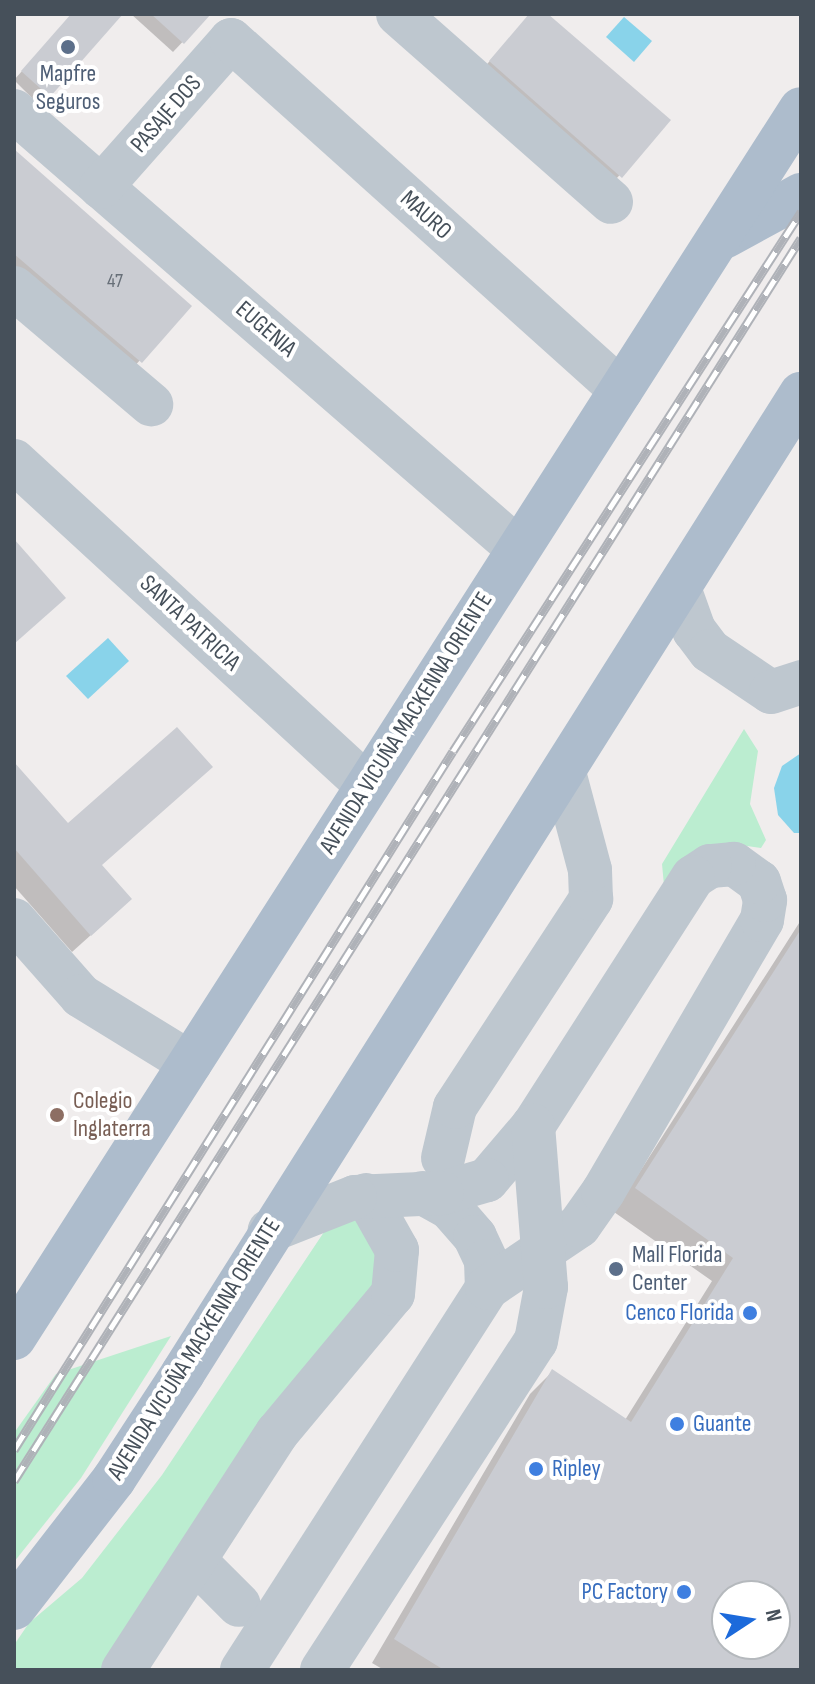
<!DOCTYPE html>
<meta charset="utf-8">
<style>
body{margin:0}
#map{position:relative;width:815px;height:1684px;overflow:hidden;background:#f0eded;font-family:"Sofia Sans Condensed",sans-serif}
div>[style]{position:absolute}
.green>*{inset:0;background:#bbedd0}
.water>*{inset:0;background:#89d3ea}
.shadow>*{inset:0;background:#0003}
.building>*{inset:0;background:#caccd2}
.minor>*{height:44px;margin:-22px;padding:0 22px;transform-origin:22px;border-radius:22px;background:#bec7cf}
.major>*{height:44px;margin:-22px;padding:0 22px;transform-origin:22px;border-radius:22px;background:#adbccc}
.rail>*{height:9px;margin-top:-4.5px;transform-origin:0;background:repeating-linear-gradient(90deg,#fff 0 18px,#afb2b8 0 36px);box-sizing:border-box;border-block:2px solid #afb2b8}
.dots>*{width:22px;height:22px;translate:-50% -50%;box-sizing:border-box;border:4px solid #fff;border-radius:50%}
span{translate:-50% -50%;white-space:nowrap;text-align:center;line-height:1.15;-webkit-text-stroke:8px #fff;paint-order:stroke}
.number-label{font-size:20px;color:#676f78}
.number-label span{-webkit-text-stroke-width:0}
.service-label{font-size:24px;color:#4e5e75}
.left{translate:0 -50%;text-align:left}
.street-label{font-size:24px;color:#46505a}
.education-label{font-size:24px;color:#785e54}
.shop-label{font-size:24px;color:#366cbe}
.right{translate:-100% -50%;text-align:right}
.frame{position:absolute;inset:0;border:16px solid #46505a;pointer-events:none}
.north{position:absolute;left:711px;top:1580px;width:80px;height:80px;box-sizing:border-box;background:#fff;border:2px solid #b5b9bd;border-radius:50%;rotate:78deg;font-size:22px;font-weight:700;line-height:32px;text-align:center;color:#46505a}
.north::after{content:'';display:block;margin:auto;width:28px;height:36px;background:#1c6adb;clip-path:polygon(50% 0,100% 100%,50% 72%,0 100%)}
</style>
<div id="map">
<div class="green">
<i style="clip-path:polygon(744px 729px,758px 751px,750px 804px,766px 840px,761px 848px,726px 843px,665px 896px,662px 864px)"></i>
<i style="clip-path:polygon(362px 1212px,386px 1277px,106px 1670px,14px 1670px,14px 1645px,29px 1623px,82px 1578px,162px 1475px,334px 1217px)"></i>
<i style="clip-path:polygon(171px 1336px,81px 1478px,14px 1562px,14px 1433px,56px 1374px)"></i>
</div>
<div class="water">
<i style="clip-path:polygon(624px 17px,652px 41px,634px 62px,606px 37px)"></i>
<i style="clip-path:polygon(108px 638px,129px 661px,88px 699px,66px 676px)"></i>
<i style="clip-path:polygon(801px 753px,801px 833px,794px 833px,778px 815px,774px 788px,782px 766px)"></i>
</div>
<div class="shadow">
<i style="clip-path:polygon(73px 14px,120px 14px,39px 105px,14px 80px)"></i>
<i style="clip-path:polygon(131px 14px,209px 14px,173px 52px)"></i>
<i style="clip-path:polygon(531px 14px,545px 14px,668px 120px,602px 195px,473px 80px)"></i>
<i style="clip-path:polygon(14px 152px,189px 306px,122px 380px,14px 286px)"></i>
<i style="clip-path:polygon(14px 765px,100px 866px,111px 917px,72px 952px,14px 886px)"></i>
<i style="clip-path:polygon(evenodd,801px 920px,801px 1670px,384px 1670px,372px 1663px,530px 1394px,553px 1371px,625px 1420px,712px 1281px,614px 1212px,801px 920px,727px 1596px,775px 1596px,775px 1644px,727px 1644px,727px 1596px)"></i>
</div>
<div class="building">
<i style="clip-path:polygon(71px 14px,123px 14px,50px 97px,21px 71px)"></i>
<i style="clip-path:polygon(151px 14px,211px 14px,184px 44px)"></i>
<i style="clip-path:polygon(529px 14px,548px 14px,671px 120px,622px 178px,489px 61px)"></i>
<i style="clip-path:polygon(14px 149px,192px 306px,142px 363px,14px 254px)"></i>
<i style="clip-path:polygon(14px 539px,66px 598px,14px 644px)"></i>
<i style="clip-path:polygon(177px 727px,213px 767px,102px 865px,132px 899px,91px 936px,14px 848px,14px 762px,68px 823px)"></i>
<i style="clip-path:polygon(evenodd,801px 929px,801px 1670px,444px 1670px,394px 1639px,552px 1369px,631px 1422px,733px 1258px,635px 1188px,801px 929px,727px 1596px,775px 1596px,775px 1644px,727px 1644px,727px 1596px)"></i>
</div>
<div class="minor">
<i style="left:398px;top:14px;width:284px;rotate:41.4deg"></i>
<i style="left:14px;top:111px;width:666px;rotate:40.98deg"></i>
<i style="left:101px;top:187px;width:196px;rotate:-48.5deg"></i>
<i style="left:231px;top:40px;width:524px;rotate:41.91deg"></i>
<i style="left:14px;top:288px;width:180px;rotate:40.3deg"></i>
<i style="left:14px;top:461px;width:478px;rotate:42.6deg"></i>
<i style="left:679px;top:588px;width:45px;rotate:70.3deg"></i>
<i style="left:694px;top:630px;width:26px;rotate:53deg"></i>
<i style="left:710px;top:651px;width:73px;rotate:33.9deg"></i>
<i style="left:771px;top:692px;width:32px;rotate:-18deg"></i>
<i style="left:14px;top:920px;width:101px;rotate:48.6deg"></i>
<i style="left:81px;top:996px;width:128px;rotate:31.6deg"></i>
<i style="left:443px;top:1158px;width:52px;rotate:-76.8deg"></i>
<i style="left:455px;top:1107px;width:249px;rotate:-56.8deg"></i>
<i style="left:591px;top:899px;width:29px;rotate:-92deg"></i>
<i style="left:590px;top:870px;width:101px;rotate:-104.9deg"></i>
<i style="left:423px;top:1193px;width:31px;rotate:29deg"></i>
<i style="left:450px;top:1208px;width:38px;rotate:49deg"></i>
<i style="left:475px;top:1237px;width:26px;rotate:65deg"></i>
<i style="left:486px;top:1261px;width:27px;rotate:88deg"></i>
<i style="left:195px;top:1561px;width:62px;rotate:45deg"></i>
<i style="left:123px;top:1670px;width:283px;rotate:-57deg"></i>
<i style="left:277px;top:1433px;width:181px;rotate:-50.2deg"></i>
<i style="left:393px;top:1294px;width:44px;rotate:-84.8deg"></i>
<i style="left:397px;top:1250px;width:63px;rotate:-119.4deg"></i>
<i style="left:242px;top:1670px;width:454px;rotate:-57.3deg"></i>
<i style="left:487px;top:1288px;width:111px;rotate:-34deg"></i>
<i style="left:579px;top:1226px;width:42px;rotate:-54.8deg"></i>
<i style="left:603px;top:1192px;width:315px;rotate:-59.7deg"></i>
<i style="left:762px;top:920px;width:20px;rotate:-81deg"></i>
<i style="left:765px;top:900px;width:19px;rotate:-108deg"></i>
<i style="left:759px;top:882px;width:31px;rotate:-144deg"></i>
<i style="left:734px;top:864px;width:24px;rotate:175deg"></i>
<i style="left:710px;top:866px;width:20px;rotate:147deg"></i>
<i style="left:693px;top:877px;width:296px;rotate:122.7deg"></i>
<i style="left:533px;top:1126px;width:71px;rotate:130.4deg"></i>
<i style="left:487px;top:1180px;width:47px;rotate:163.9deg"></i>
<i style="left:442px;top:1193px;width:87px;rotate:177.4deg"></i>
<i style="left:355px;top:1197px;width:92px;rotate:158.4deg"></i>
<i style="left:322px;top:1670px;width:392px;rotate:-57deg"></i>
<i style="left:536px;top:1341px;width:55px;rotate:-79.5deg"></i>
<i style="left:546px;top:1287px;width:162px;rotate:-94.6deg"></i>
</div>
<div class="major">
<i style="left:724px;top:237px;width:88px;rotate:-28.6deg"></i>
<i style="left:14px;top:1338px;width:1459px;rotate:-57.37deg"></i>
<i style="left:14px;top:1608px;width:163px;rotate:-52.2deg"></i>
<i style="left:114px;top:1479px;width:126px;rotate:-56.9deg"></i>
<i style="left:183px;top:1373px;width:1158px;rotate:-57.74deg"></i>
</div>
<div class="rail">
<i style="left:14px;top:1450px;width:825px;rotate:-57.87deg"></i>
<i style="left:453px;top:751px;width:642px;rotate:-57.15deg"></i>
<i style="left:14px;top:1481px;width:1471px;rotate:-57.66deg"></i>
</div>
<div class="dots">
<i style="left:68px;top:47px;background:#5c6f8a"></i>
<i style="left:57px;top:1115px;background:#8d6e63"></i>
<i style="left:616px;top:1269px;background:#5c6f8a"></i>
<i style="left:750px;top:1313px;background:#3f7fe0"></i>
<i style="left:677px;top:1424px;background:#3f7fe0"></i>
<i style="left:536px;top:1469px;background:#3f7fe0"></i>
<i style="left:684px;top:1592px;background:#3f7fe0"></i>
</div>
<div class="number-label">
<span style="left:115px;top:281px">47</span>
</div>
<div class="service-label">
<span style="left:68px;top:88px">Mapfre<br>Seguros</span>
<span class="left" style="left:632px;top:1269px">Mall Florida<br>Center</span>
</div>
<div class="street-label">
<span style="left:166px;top:114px;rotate:-49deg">PASAJE DOS</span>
<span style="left:426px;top:215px;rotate:42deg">MAURO</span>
<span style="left:266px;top:329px;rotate:41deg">EUGENIA</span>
<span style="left:190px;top:623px;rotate:43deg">SANTA PATRICIA</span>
<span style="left:406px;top:723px;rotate:-58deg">AVENIDA VICUÑA MACKENNA ORIENTE</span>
<span style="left:194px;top:1349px;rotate:-58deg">AVENIDA VICUÑA MACKENNA ORIENTE</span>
</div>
<div class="education-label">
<span class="left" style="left:73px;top:1115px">Colegio<br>Inglaterra</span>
</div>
<div class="shop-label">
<span class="right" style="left:734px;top:1313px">Cenco Florida</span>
<span class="left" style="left:693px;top:1424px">Guante</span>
<span class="left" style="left:552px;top:1469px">Ripley</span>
<span class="right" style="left:668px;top:1592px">PC Factory</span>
</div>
<div class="frame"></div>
<div class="north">N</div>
</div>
